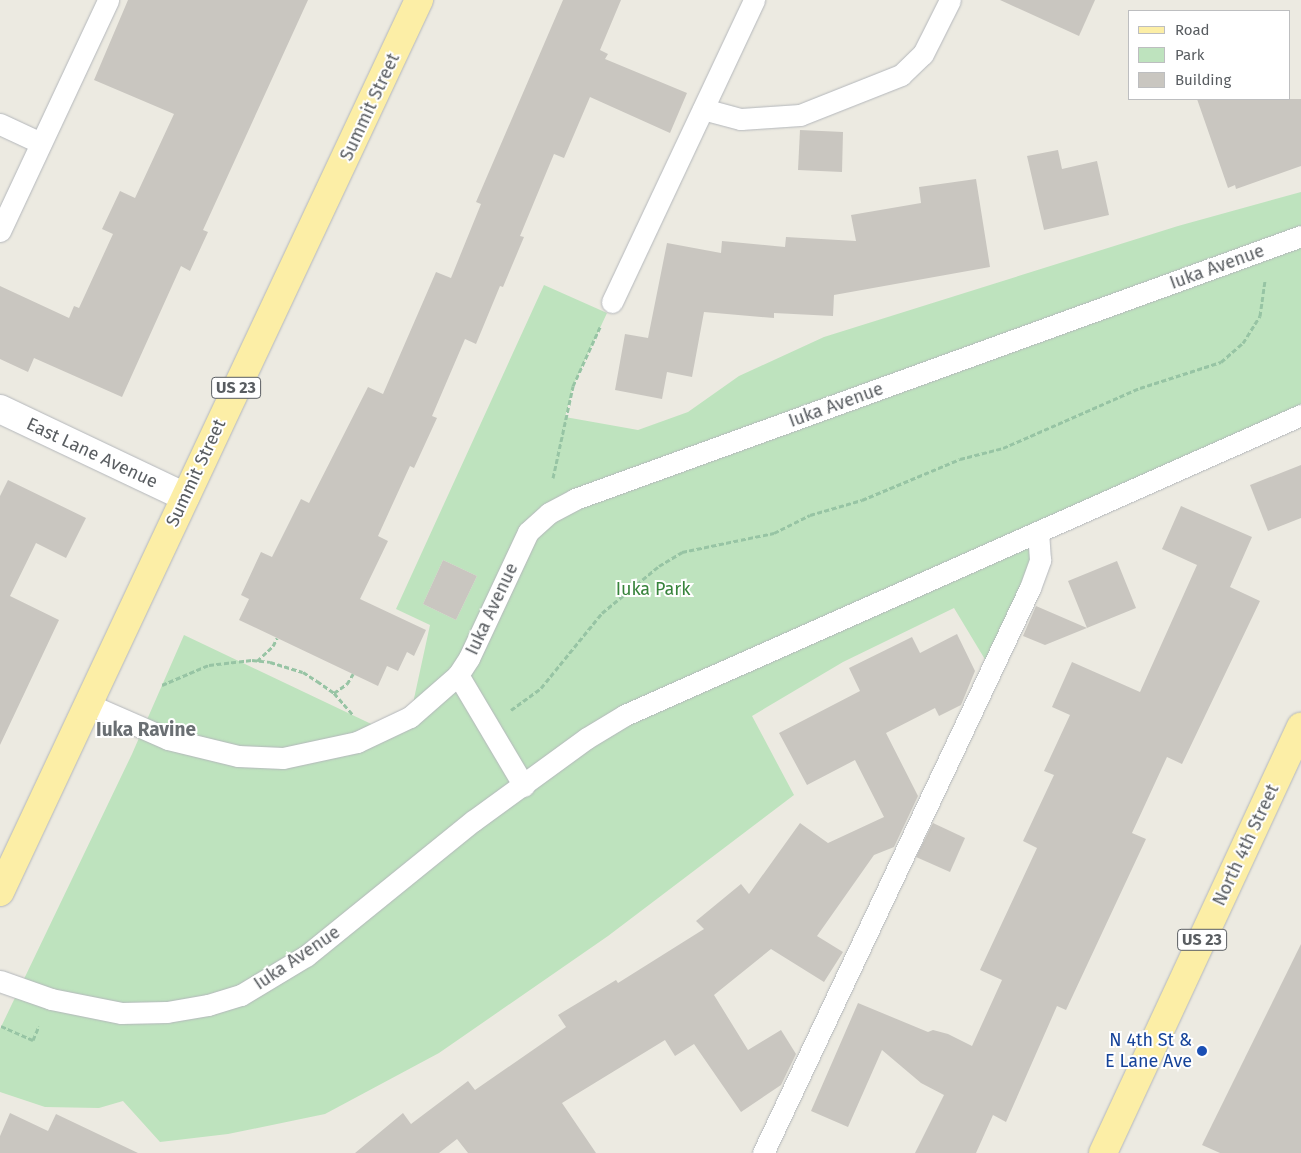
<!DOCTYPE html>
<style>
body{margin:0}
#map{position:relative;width:1301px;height:1153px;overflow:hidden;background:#eceae1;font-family:"Fira Sans",sans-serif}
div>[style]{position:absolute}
.green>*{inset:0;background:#bee3be}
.building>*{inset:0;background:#c9c6c0}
.path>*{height:3px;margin-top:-1.5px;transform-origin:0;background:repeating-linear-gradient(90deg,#97c4a4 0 5px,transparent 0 7.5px)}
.roads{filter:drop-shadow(0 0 1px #b4b7bb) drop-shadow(0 0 1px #b4b7bb)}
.service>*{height:21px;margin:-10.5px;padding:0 10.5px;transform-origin:10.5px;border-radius:10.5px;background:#fff}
.tertiary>*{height:28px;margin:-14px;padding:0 14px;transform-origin:14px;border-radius:14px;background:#fff}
.primary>*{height:28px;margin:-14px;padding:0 14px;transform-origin:14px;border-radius:14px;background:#fceea6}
.dots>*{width:14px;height:14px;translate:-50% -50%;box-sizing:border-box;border:2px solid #fff;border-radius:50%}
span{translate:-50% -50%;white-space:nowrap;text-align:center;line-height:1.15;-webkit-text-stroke:4px #fff;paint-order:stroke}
.shield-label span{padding:1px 4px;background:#fff;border:1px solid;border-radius:4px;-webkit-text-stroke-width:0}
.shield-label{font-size:16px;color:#595d61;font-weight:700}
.street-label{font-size:18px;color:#595d61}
.park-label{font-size:18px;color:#37833b}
.transit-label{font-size:18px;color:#164399}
.right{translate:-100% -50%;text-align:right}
.neighbourhood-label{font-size:19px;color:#6a6f73;font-weight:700}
.legend{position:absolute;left:1128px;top:10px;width:162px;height:90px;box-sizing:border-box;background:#fff;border:1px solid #bdbec0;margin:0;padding:6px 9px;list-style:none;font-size:15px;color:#595d61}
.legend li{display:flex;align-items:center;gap:10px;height:25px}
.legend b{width:25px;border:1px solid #bdbec0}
</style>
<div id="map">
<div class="green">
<i style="clip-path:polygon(evenodd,1301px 192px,1301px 415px,1038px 532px,1040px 544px,992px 671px,954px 608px,843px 662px,752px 716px,794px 795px,608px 936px,439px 1053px,325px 1114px,228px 1134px,160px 1142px,123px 1101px,99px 1108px,45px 1107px,0 1092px,0 1029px,132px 754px,184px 635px,386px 731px,410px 717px,430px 625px,396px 609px,544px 285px,607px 313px,573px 386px,565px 417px,638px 430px,688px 412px,739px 376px,824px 337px,1178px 226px,1301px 192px,443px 560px,477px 576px,456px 620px,423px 604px,443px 560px)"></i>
</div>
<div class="building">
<i style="clip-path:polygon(128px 0,308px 0,203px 230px,208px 232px,190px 271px,181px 266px,122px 397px,34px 358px,28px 372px,0 359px,0 286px,69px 318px,74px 306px,79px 308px,113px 234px,102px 229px,120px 191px,135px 198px,174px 114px,94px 80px)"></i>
<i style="clip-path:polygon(563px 0,621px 0,600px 50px,608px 54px,605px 59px,687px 93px,670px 133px,590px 97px,564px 158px,554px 154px,520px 236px,524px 237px,503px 287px,500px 286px,476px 344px,465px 339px,432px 416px,437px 418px,414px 468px,410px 466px,378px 536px,388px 541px,360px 599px,426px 630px,414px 656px,407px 652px,398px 671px,387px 666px,378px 686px,239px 620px,249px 599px,241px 595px,261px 552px,272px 557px,301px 499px,309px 503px,368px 387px,383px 394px,436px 272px,451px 278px,481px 204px,476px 202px)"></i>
<i style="clip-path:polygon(1000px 0,1095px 0,1079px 36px)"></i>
<i style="clip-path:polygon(1197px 99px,1301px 99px,1301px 166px,1236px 189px,1235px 185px,1228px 188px)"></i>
<i style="clip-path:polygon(800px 130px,843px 132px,842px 172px,798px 170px)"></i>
<i style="clip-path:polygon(1058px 150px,1062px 169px,1097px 161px,1109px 215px,1044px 230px,1027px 156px)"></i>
<i style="clip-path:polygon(976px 179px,990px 267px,834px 295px,833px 316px,774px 313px,774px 318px,704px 312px,692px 377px,667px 372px,662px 399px,615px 390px,625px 334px,648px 338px,667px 243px,721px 253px,722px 241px,785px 247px,786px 237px,856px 241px,851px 215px,921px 203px,919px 187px)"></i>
<i style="clip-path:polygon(1301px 465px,1301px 518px,1268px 531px,1250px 485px)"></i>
<i style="clip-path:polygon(8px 480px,86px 518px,66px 558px,36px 543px,10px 596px,59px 620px,0 745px,0 496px)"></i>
<i style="clip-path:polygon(1181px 506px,1252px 537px,1230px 587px,1260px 601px,1182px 764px,1167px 757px,1132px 833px,1146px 839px,1066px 1010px,1057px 1006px,1006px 1122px,993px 1115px,976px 1153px,915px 1153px,944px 1095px,921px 1083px,882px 1050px,848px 1127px,811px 1111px,858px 1003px,928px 1032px,933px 1030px,948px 1034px,972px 1046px,1002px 980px,980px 970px,1037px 848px,1023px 841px,1054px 775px,1044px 771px,1070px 715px,1052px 707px,1072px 662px,1140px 692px,1197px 565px,1162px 549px)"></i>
<i style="clip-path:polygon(443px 560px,477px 576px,456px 620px,423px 604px)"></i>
<i style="clip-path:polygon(1117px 561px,1136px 608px,1045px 645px,1023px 636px,1036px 606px,1087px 628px,1068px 581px)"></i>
<i style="clip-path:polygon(957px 634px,975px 671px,961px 705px,939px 716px,935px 708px,886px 733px,918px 796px,894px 847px,874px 855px,817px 936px,843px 952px,824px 982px,771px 949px,714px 995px,748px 1050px,781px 1030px,796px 1054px,781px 1085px,741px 1112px,694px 1044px,675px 1056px,665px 1040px,562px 1103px,596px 1153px,468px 1153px,457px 1139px,439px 1153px,355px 1153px,403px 1113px,411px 1124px,468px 1081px,475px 1090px,566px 1027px,558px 1015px,616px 980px,618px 983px,704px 929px,696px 921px,741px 884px,749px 894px,800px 823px,828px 843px,884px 817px,855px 760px,807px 785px,779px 733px,860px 691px,849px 668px,912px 637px,920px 653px)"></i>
<i style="clip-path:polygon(933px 823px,965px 838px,950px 872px,916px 857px)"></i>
<i style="clip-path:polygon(1301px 944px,1301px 1153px,1220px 1153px,1202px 1145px)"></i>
<i style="clip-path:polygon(10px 1113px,48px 1131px,56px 1114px,138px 1153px,0 1153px,0 1136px)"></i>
</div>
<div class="path">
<i style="left:553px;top:478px;width:94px;rotate:-77.7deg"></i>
<i style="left:573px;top:386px;width:65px;rotate:-65.4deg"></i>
<i style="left:257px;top:661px;width:22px;rotate:-43deg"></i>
<i style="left:273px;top:646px;width:9px;rotate:-63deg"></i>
<i style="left:162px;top:685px;width:51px;rotate:-23.1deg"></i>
<i style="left:209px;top:665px;width:43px;rotate:-6.6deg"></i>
<i style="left:252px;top:660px;width:18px;rotate:6deg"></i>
<i style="left:270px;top:662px;width:34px;rotate:17deg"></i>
<i style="left:303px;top:672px;width:17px;rotate:33deg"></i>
<i style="left:317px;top:681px;width:21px;rotate:35deg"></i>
<i style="left:334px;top:693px;width:28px;rotate:49deg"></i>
<i style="left:334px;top:693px;width:16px;rotate:-35deg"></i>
<i style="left:347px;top:684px;width:12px;rotate:-59deg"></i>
<i style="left:511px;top:710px;width:37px;rotate:-36deg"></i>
<i style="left:541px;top:688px;width:97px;rotate:-50.9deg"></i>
<i style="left:602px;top:613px;width:74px;rotate:-39.5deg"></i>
<i style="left:659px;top:566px;width:27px;rotate:-31deg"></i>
<i style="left:682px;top:552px;width:94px;rotate:-11.7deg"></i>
<i style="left:774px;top:533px;width:40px;rotate:-26.6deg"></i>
<i style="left:810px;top:515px;width:54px;rotate:-16.1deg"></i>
<i style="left:862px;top:500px;width:106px;rotate:-22.7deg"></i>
<i style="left:960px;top:459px;width:44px;rotate:-14.3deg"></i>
<i style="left:1003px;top:448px;width:150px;rotate:-23.7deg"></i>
<i style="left:1140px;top:388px;width:85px;rotate:-17.8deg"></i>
<i style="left:1221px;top:362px;width:29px;rotate:-41deg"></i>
<i style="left:1243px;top:343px;width:32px;rotate:-58deg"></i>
<i style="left:1260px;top:316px;width:36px;rotate:-82deg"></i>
<i style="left:1px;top:1026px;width:35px;rotate:24deg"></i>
<i style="left:33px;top:1040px;width:15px;rotate:-67deg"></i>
</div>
<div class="roads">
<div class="service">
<i style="left:703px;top:109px;width:39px;rotate:15deg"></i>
<i style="left:741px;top:119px;width:59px;rotate:-3.9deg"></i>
<i style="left:800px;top:115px;width:109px;rotate:-21.6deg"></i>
<i style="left:901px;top:75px;width:30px;rotate:-44deg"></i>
<i style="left:923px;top:54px;width:60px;rotate:-63.4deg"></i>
<i style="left:0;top:124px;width:45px;rotate:24.9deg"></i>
<i style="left:0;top:231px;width:255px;rotate:-64.9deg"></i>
<i style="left:612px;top:302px;width:334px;rotate:-64.8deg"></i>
<i style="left:458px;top:675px;width:129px;rotate:59.3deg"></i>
<i style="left:88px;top:704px;width:87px;rotate:23.6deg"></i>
<i style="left:168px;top:739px;width:72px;rotate:13.7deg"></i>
<i style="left:238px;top:756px;width:45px;rotate:2.5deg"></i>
<i style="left:283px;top:758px;width:76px;rotate:-12.2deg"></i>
<i style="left:357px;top:742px;width:59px;rotate:-25.3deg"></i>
<i style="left:410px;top:717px;width:64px;rotate:-41.2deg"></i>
<i style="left:458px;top:675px;width:20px;rotate:-57deg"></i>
<i style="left:469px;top:658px;width:139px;rotate:-64.9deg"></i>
<i style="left:528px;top:532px;width:28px;rotate:-42deg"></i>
<i style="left:549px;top:513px;width:30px;rotate:-28deg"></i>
<i style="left:575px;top:499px;width:772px;rotate:-19.91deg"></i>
<i style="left:0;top:981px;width:54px;rotate:19.4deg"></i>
<i style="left:51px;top:999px;width:71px;rotate:11.3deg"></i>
<i style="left:121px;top:1013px;width:46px;rotate:-1.2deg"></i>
<i style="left:167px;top:1012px;width:42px;rotate:-9.7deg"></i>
<i style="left:208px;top:1005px;width:34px;rotate:-17deg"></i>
<i style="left:241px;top:995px;width:76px;rotate:-31deg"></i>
<i style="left:306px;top:956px;width:215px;rotate:-39deg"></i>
<i style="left:473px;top:821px;width:141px;rotate:-36.1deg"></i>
<i style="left:587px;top:738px;width:44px;rotate:-31.2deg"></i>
<i style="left:625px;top:715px;width:740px;rotate:-23.93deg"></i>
<i style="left:763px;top:1153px;width:625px;rotate:-64.71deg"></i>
<i style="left:1030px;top:588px;width:30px;rotate:-70deg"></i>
<i style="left:1040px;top:560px;width:28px;rotate:-94deg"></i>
</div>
<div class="tertiary">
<i style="left:0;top:409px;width:205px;rotate:25.4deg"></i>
</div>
<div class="primary">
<i style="left:0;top:892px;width:986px;rotate:-64.84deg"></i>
<i style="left:1103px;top:1153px;width:470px;rotate:-65.1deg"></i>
</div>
</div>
<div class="dots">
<i style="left:1202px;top:1051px;background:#1a4fb4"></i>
</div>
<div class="shield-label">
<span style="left:236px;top:388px">US 23</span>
<span style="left:1202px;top:940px">US 23</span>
</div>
<div class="street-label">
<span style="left:370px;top:107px;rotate:-65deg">Summit Street</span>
<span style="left:1217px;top:267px;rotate:-20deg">Iuka Avenue</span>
<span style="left:836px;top:405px;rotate:-20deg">Iuka Avenue</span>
<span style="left:92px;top:453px;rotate:25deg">East Lane Avenue</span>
<span style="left:196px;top:473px;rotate:-65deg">Summit Street</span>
<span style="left:492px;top:609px;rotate:-65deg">Iuka Avenue</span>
<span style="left:1246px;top:845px;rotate:-65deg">North 4th Street</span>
<span style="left:297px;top:958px;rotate:-34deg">Iuka Avenue</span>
</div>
<div class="park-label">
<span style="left:653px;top:589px">Iuka Park</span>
</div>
<div class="transit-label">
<span class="right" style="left:1192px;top:1051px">N 4th St &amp;<br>E Lane Ave</span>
</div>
<div class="neighbourhood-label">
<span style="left:146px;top:730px">Iuka Ravine</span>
</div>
<ul class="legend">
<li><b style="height:6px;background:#fceea6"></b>Road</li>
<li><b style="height:14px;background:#bee3be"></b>Park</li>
<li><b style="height:14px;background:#c9c6c0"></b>Building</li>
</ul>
</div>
